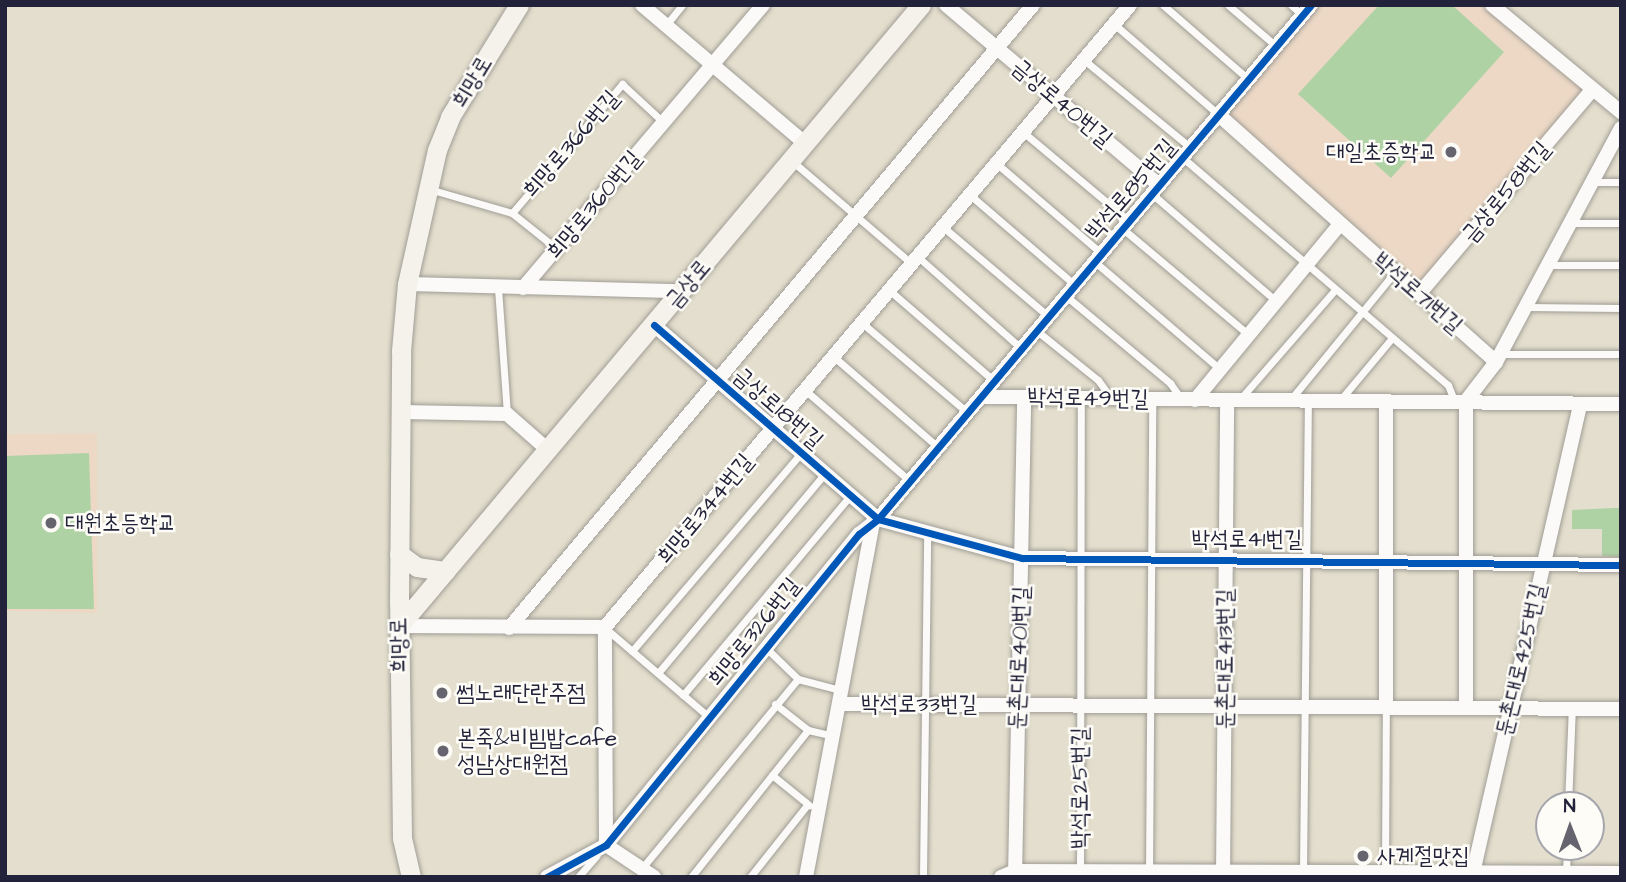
<!DOCTYPE html>
<meta charset="utf-8">
<style>
body{margin:0}
#map{position:relative;width:1626px;height:882px;overflow:hidden;background:#e3decd;font-family:"Architects Daughter","Poor Story",sans-serif}
div>[style]{position:absolute}
.built>*{inset:0;background:#ecd8c5}
.green>*{inset:0;background:#afd2a5}
.roads{filter:drop-shadow(0 0 2px #a09d96) drop-shadow(0 0 2px #a09d96)}
.lane>*{height:7px;margin:-3.5px;padding:0 3.5px;transform-origin:3.5px;border-radius:3.5px;background:#fbfaf8}
.street>*{height:14px;margin:-7px;padding:0 7px;transform-origin:7px;border-radius:7px;background:#fbfaf8}
.secondary>*{height:19px;margin:-9.5px;padding:0 9.5px;transform-origin:9.5px;border-radius:9.5px;background:#f5f2ec}
.cycleway>*{height:7px;margin:-3.5px;padding:0 3.5px;transform-origin:3.5px;border-radius:3.5px;background:#0057b8}
.dots>*{width:19px;height:19px;translate:-50% -50%;box-sizing:border-box;border:4px solid #fdfcf7;border-radius:50%}
span{translate:-50% -50%;white-space:nowrap;text-align:center;line-height:1.15;-webkit-text-stroke:5px #fdfcf7;paint-order:stroke}
.street-label{font-size:23px;color:#22223b}
.poi-label{font-size:23px;color:#22223b}
.right{translate:-100% -50%;text-align:right}
.left{translate:0 -50%;text-align:left}
.frame{position:absolute;inset:0;border:7px solid #22223b;pointer-events:none}
.north{position:absolute;left:1535px;top:791px;width:70px;height:70px;box-sizing:border-box;background:#fdfcf7;border:2px solid #a5a5ac;border-radius:50%;rotate:359deg;font-size:19px;font-weight:700;line-height:28px;text-align:center;color:#22223b}
.north::after{content:'';display:block;margin:auto;width:24px;height:32px;background:#66646e;clip-path:polygon(50% 0,100% 100%,50% 72%,0 100%)}
</style>
<div id="map">
<div class="built">
<i style="clip-path:polygon(1317px 5px,1489px 5px,1592px 90px,1419px 291px,1224px 114px)"></i>
<i style="clip-path:polygon(97px 433px,97px 613px,5px 611px,5px 434px)"></i>
</div>
<div class="green">
<i style="clip-path:polygon(1379px 5px,1452px 5px,1504px 52px,1391px 178px,1298px 94px)"></i>
<i style="clip-path:polygon(89px 453px,94px 609px,5px 609px,5px 456px)"></i>
<i style="clip-path:polygon(1614px 508px,1621px 508px,1621px 557px,1602px 556px,1602px 529px,1572px 529px,1572px 510px)"></i>
</div>
<div class="roads">
<div class="lane">
<i style="left:1163px;top:5px;width:113px;rotate:41deg"></i>
<i style="left:1228px;top:5px;width:63px;rotate:40.5deg"></i>
<i style="left:1291px;top:5px;width:15px;rotate:42deg"></i>
<i style="left:1114px;top:24px;width:139px;rotate:40.9deg"></i>
<i style="left:666px;top:25px;width:26px;rotate:-51deg"></i>
<i style="left:1084px;top:60px;width:139px;rotate:39.4deg"></i>
<i style="left:1023px;top:132px;width:138px;rotate:40deg"></i>
<i style="left:1183px;top:158px;width:349px;rotate:40.6deg"></i>
<i style="left:1448px;top:385px;width:18px;rotate:68deg"></i>
<i style="left:792px;top:161px;width:158px;rotate:40.6deg"></i>
<i style="left:996px;top:163px;width:138px;rotate:40.6deg"></i>
<i style="left:1593px;top:182px;width:28px"></i>
<i style="left:429px;top:189px;width:86px;rotate:16.1deg"></i>
<i style="left:512px;top:213px;width:58px;rotate:38.7deg"></i>
<i style="left:1152px;top:194px;width:164px;rotate:40.8deg"></i>
<i style="left:970px;top:195px;width:138px;rotate:40.6deg"></i>
<i style="left:512px;top:213px;width:170px;rotate:-49.5deg"></i>
<i style="left:622px;top:84px;width:56px;rotate:42.8deg"></i>
<i style="left:1570px;top:223px;width:51px"></i>
<i style="left:943px;top:227px;width:138px;rotate:40.3deg"></i>
<i style="left:1123px;top:229px;width:165px;rotate:40.1deg"></i>
<i style="left:918px;top:257px;width:139px;rotate:41.5deg"></i>
<i style="left:1095px;top:262px;width:165px;rotate:40.6deg"></i>
<i style="left:1547px;top:265px;width:74px"></i>
<i style="left:498px;top:288px;width:126px;rotate:85.9deg"></i>
<i style="left:889px;top:290px;width:139px;rotate:40.9deg"></i>
<i style="left:1066px;top:296px;width:136px;rotate:39.9deg"></i>
<i style="left:1170px;top:383px;width:21px;rotate:55deg"></i>
<i style="left:1526px;top:307px;width:95px;rotate:0.6deg"></i>
<i style="left:862px;top:323px;width:138px;rotate:40.3deg"></i>
<i style="left:1037px;top:331px;width:78px;rotate:38.8deg"></i>
<i style="left:1098px;top:380px;width:22px;rotate:54deg"></i>
<i style="left:1501px;top:354px;width:120px"></i>
<i style="left:834px;top:357px;width:138px;rotate:40.9deg"></i>
<i style="left:806px;top:391px;width:138px;rotate:40.9deg"></i>
<i style="left:1241px;top:398px;width:143px;rotate:-49deg"></i>
<i style="left:1291px;top:399px;width:164px;rotate:-50.7deg"></i>
<i style="left:1341px;top:399px;width:80px;rotate:-50.1deg"></i>
<i style="left:605px;top:628px;width:137px;rotate:40.6deg"></i>
<i style="left:766px;top:648px;width:45px;rotate:44.1deg"></i>
<i style="left:798px;top:679px;width:43px;rotate:14.7deg"></i>
<i style="left:632px;top:651px;width:260px;rotate:-49.5deg"></i>
<i style="left:658px;top:673px;width:261px;rotate:-50.1deg"></i>
<i style="left:683px;top:695px;width:260px;rotate:-50deg"></i>
<i style="left:775px;top:704px;width:42px;rotate:38.2deg"></i>
<i style="left:808px;top:730px;width:27px;rotate:13deg"></i>
<i style="left:772px;top:775px;width:48px;rotate:39deg"></i>
<i style="left:1568px;top:805px;width:98px;rotate:-87.7deg"></i>
<i style="left:642px;top:868px;width:245px;rotate:-50.5deg"></i>
<i style="left:1303px;top:871px;width:470px;rotate:-89.4deg"></i>
<i style="left:1080px;top:873px;width:475px;rotate:-89.9deg"></i>
<i style="left:1149px;top:873px;width:474px;rotate:-89.6deg"></i>
<i style="left:1385px;top:873px;width:167px;rotate:-89.7deg"></i>
<i style="left:1566px;top:874px;width:27px;rotate:-88deg"></i>
<i style="left:578px;top:877px;width:28px;rotate:-49deg"></i>
<i style="left:691px;top:877px;width:188px;rotate:-51.5deg"></i>
<i style="left:750px;top:877px;width:92px;rotate:-51.6deg"></i>
<i style="left:923px;top:877px;width:345px;rotate:-89.3deg"></i>
</div>
<div class="street">
<i style="left:642px;top:5px;width:215px;rotate:40.3deg"></i>
<i style="left:946px;top:5px;width:279px;rotate:40.2deg"></i>
<i style="left:1492px;top:5px;width:168px;rotate:39.7deg"></i>
<i style="left:1220px;top:116px;width:370px;rotate:41.7deg"></i>
<i style="left:407px;top:284px;width:275px;rotate:1.5deg"></i>
<i style="left:523px;top:288px;width:371px;rotate:-49.7deg"></i>
<i style="left:1419px;top:294px;width:267px;rotate:-49.7deg"></i>
<i style="left:654px;top:325px;width:296px;rotate:40.9deg"></i>
<i style="left:878px;top:519px;width:149px;rotate:15.2deg"></i>
<i style="left:1022px;top:558px;width:599px;rotate:0.67deg"></i>
<i style="left:981px;top:397px;width:640px;rotate:0.63deg"></i>
<i style="left:1195px;top:400px;width:228px;rotate:-50.5deg"></i>
<i style="left:1386px;top:401px;width:305px;rotate:90deg"></i>
<i style="left:401px;top:412px;width:106px;rotate:1.1deg"></i>
<i style="left:507px;top:414px;width:55px;rotate:41.3deg"></i>
<i style="left:399px;top:626px;width:206px;rotate:0.3deg"></i>
<i style="left:509px;top:628px;width:814px;rotate:-49.93deg"></i>
<i style="left:840px;top:704px;width:781px;rotate:0.37deg"></i>
<i style="left:1466px;top:706px;width:305px;rotate:-90deg"></i>
<i style="left:1466px;top:401px;width:49px;rotate:-52.4deg"></i>
<i style="left:1496px;top:362px;width:265px;rotate:-61.9deg"></i>
<i style="left:606px;top:845px;width:218px;rotate:-90.3deg"></i>
<i style="left:605px;top:627px;width:814px;rotate:-49.83deg"></i>
<i style="left:606px;top:845px;width:58px;rotate:33.7deg"></i>
<i style="left:547px;top:877px;width:67px;rotate:-28.5deg"></i>
<i style="left:606px;top:845px;width:401px;rotate:-50.9deg"></i>
<i style="left:859px;top:534px;width:24px;rotate:-38deg"></i>
<i style="left:878px;top:519px;width:672px;rotate:-49.89deg"></i>
<i style="left:806px;top:877px;width:360px;rotate:-79.3deg"></i>
<i style="left:1001px;top:877px;width:15px;rotate:-23deg"></i>
<i style="left:1015px;top:871px;width:606px;rotate:0.19deg"></i>
<i style="left:1015px;top:877px;width:480px;rotate:-88.9deg"></i>
<i style="left:1223px;top:877px;width:477px;rotate:-89.5deg"></i>
<i style="left:1472px;top:877px;width:485px;rotate:-77.1deg"></i>
</div>
<div class="secondary">
<i style="left:399px;top:554px;width:22px;rotate:36deg"></i>
<i style="left:417px;top:567px;width:29px;rotate:8deg"></i>
<i style="left:399px;top:626px;width:811px;rotate:-49.95deg"></i>
<i style="left:411px;top:877px;width:40px;rotate:-103deg"></i>
<i style="left:402px;top:838px;width:236px;rotate:-90.7deg"></i>
<i style="left:399px;top:602px;width:251px;rotate:-89.5deg"></i>
<i style="left:401px;top:351px;width:67px;rotate:-84.9deg"></i>
<i style="left:407px;top:284px;width:137px;rotate:-77.4deg"></i>
<i style="left:437px;top:150px;width:35px;rotate:-68deg"></i>
<i style="left:450px;top:117px;width:132px;rotate:-58.4deg"></i>
</div>
</div>
<div class="cycleway">
<i style="left:654px;top:325px;width:296px;rotate:40.9deg"></i>
<i style="left:878px;top:519px;width:149px;rotate:15.2deg"></i>
<i style="left:1022px;top:558px;width:599px;rotate:0.67deg"></i>
<i style="left:547px;top:877px;width:67px;rotate:-28.5deg"></i>
<i style="left:606px;top:845px;width:401px;rotate:-50.9deg"></i>
<i style="left:859px;top:534px;width:24px;rotate:-38deg"></i>
<i style="left:878px;top:519px;width:672px;rotate:-49.89deg"></i>
</div>
<div class="dots">
<i style="left:1451px;top:152px;background:#66646e"></i>
<i style="left:51px;top:523px;background:#66646e"></i>
<i style="left:442px;top:693px;background:#66646e"></i>
<i style="left:443px;top:751px;background:#66646e"></i>
<i style="left:1363px;top:856px;background:#66646e"></i>
</div>
<div class="street-label">
<span style="left:472px;top:82px;rotate:-59deg">희망로</span>
<span style="left:1062px;top:103px;rotate:40deg">금상로40번길</span>
<span style="left:571px;top:144px;rotate:-49deg">희망로366번길</span>
<span style="left:1131px;top:189px;rotate:-49deg">박석로85번길</span>
<span style="left:1506px;top:192px;rotate:-50deg">금상로58번길</span>
<span style="left:594px;top:205px;rotate:-50deg">희망로360번길</span>
<span style="left:688px;top:284px;rotate:-50deg">금상로</span>
<span style="left:1418px;top:293px;rotate:41deg">박석로71번길</span>
<span style="left:1088px;top:398px;rotate:1deg">박석로49번길</span>
<span style="left:778px;top:408px;rotate:41deg">금상로18번길</span>
<span style="left:705px;top:509px;rotate:-50deg">희망로344번길</span>
<span style="left:1247px;top:539px">박석로41번길</span>
<span style="left:754px;top:632px;rotate:-51deg">희망로326번길</span>
<span style="left:399px;top:645px;rotate:-91deg">희망로</span>
<span style="left:1019px;top:658px;rotate:-88deg">둔촌대로401번길</span>
<span style="left:1225px;top:659px;rotate:-90deg">둔촌대로413번길</span>
<span style="left:1521px;top:660px;rotate:-77deg">둔촌대로425번길</span>
<span style="left:919px;top:704px">박석로33번길</span>
<span style="left:1080px;top:788px;rotate:-90deg">박석로25번길</span>
</div>
<div class="poi-label">
<span class="right" style="left:1437px;top:152px">대일초증학교</span>
<span class="left" style="left:65px;top:523px">대원초등학교</span>
<span class="left" style="left:456px;top:693px">썸노래단란주점</span>
<span class="left" style="left:457px;top:751px">본죽&amp;비빔밥cafe<br>성남상대원점</span>
<span class="left" style="left:1377px;top:856px">사계절맛집</span>
</div>
<div class="frame"></div>
<div class="north">N</div>
</div>
